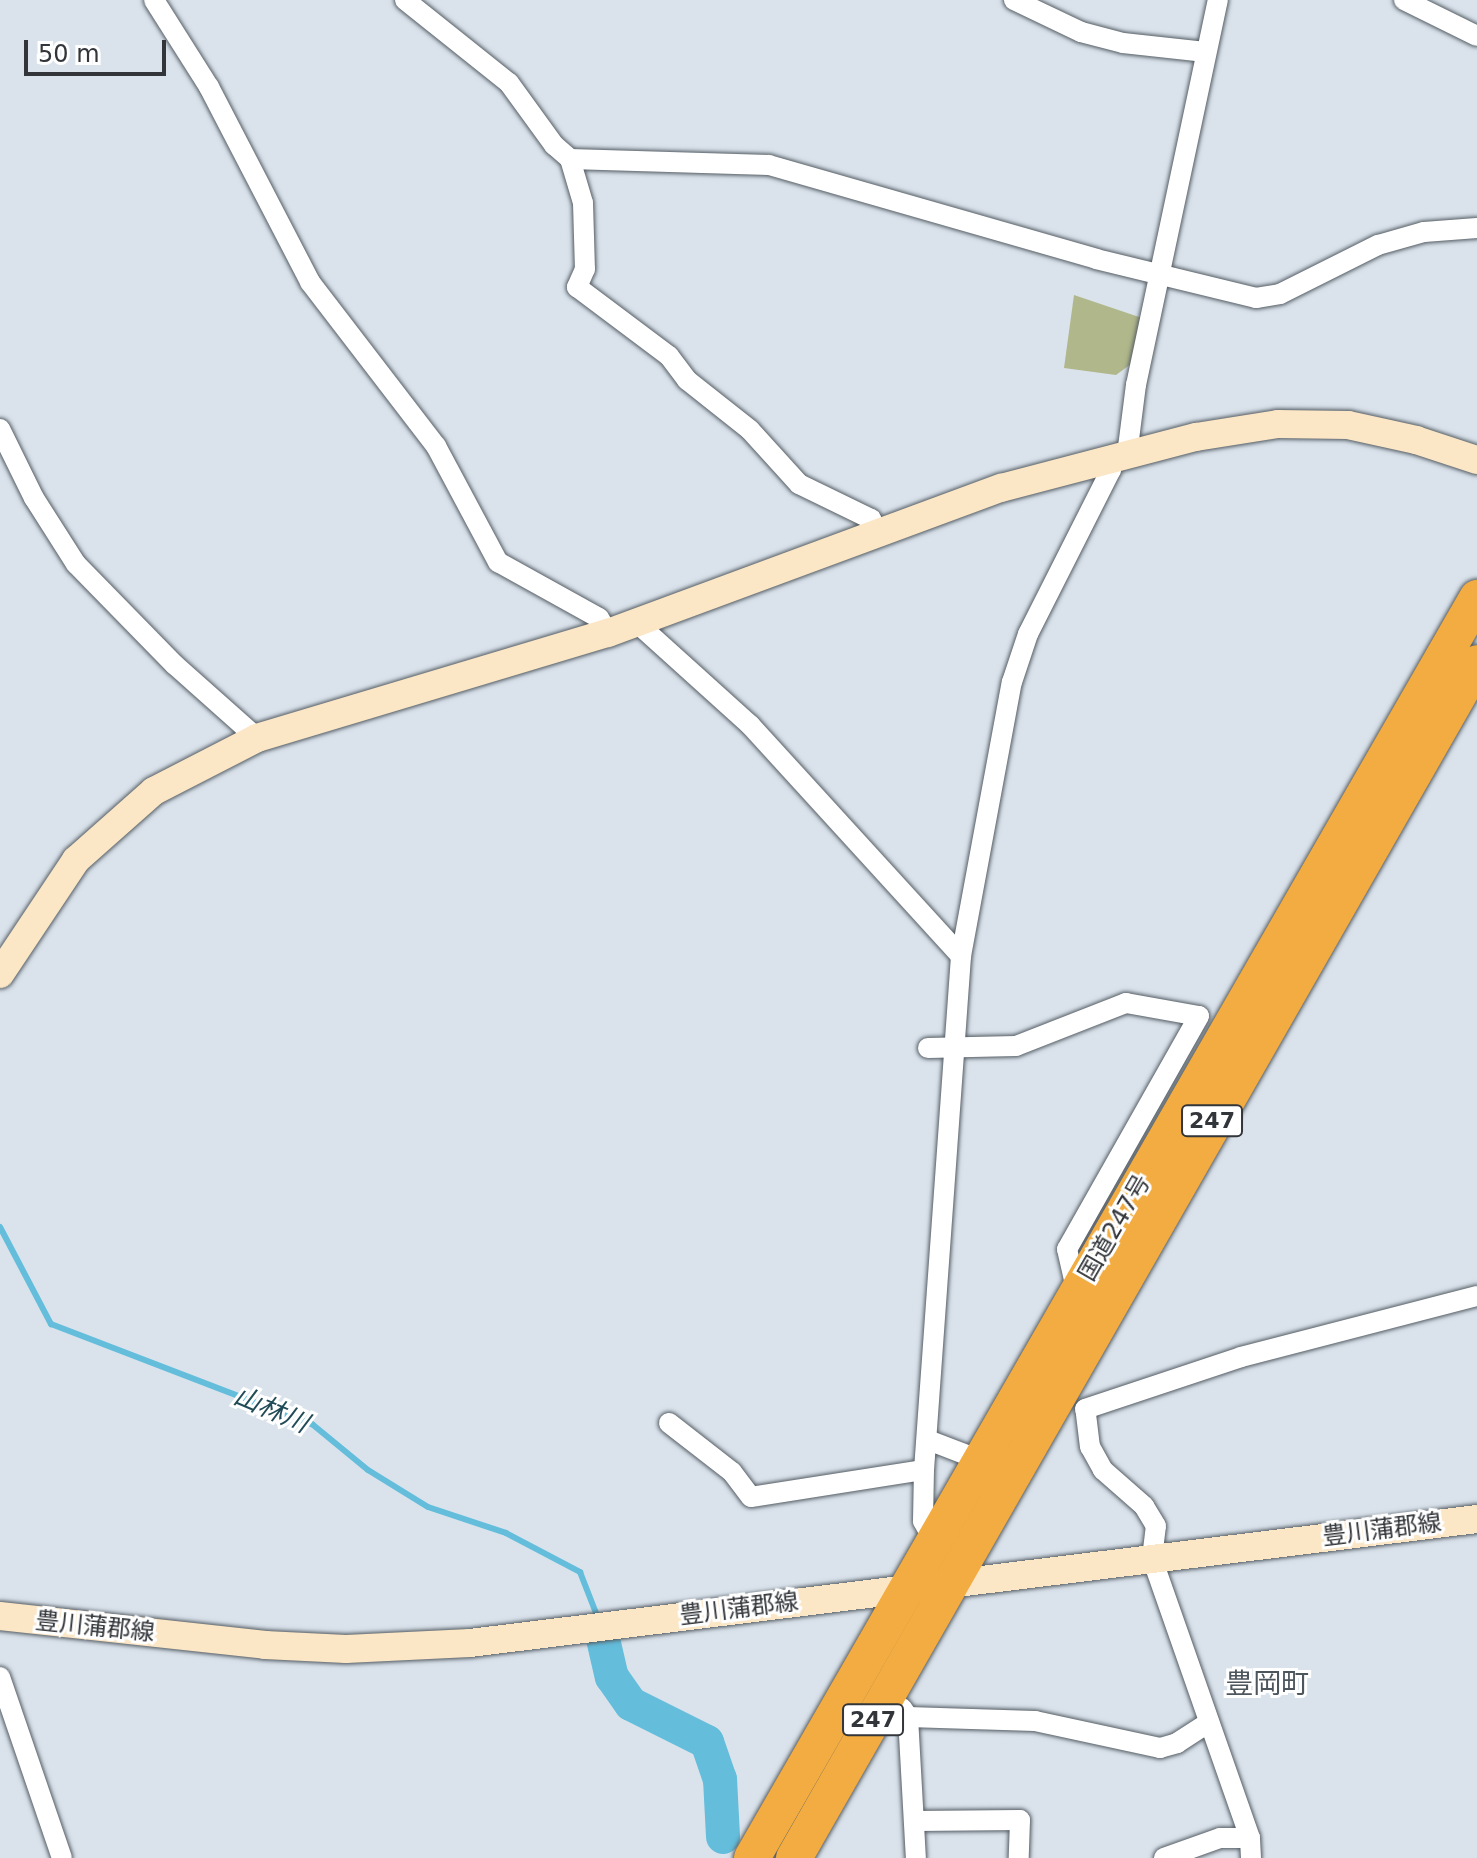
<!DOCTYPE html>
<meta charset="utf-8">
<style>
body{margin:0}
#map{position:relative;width:1477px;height:1858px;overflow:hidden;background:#dae3ec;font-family:"DejaVu Sans","Noto Sans JP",sans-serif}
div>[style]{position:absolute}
.green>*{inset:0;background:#b0b78a}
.stream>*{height:6px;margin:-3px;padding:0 3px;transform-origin:3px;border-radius:3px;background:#63bddb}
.river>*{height:34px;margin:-17px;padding:0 17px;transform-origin:17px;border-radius:17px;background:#63bddb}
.roads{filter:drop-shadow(0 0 2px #555d64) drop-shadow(0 0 2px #555d64)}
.street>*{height:20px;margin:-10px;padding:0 10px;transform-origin:10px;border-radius:10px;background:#fff}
.secondary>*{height:28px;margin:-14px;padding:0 14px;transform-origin:14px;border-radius:14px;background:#fbe6c6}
.highway>*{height:36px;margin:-18px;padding:0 18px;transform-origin:18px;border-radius:18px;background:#f2ac41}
span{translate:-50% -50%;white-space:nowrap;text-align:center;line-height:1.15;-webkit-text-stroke:6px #fff;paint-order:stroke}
.shield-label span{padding:2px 6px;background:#fff;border:2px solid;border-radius:6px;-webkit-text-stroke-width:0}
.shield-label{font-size:22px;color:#323539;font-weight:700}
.street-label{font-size:24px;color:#323539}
.water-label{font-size:26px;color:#224b58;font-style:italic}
.quarter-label{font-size:28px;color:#4e565d}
.scale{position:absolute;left:24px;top:40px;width:142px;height:36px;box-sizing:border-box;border:4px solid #323539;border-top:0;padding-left:10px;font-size:24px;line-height:28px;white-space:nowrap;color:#323539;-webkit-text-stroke:6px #fff;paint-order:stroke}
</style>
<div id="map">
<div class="green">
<i style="clip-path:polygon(1074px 295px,1142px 318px,1135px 361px,1116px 375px,1064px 368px)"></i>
</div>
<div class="stream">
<i style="left:0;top:1227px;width:110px;rotate:62.3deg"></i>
<i style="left:51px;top:1324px;width:280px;rotate:21deg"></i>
<i style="left:312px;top:1424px;width:72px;rotate:39.4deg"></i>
<i style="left:368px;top:1470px;width:70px;rotate:31.7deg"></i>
<i style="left:428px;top:1507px;width:82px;rotate:18.4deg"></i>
<i style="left:506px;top:1533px;width:84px;rotate:27.8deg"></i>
<i style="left:580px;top:1572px;width:44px;rotate:68.7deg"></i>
</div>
<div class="river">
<i style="left:603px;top:1639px;width:39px;rotate:77deg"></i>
<i style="left:612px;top:1677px;width:33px;rotate:55deg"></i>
<i style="left:631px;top:1704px;width:85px;rotate:26.6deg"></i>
<i style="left:707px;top:1742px;width:39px;rotate:71deg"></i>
<i style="left:720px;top:1779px;width:58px;rotate:87deg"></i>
</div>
<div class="roads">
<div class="street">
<i style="left:154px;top:0;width:103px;rotate:57.7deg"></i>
<i style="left:209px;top:87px;width:220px;rotate:62.6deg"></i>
<i style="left:310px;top:282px;width:207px;rotate:52.5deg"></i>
<i style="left:436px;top:446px;width:132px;rotate:61.9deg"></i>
<i style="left:498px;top:562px;width:115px;rotate:29deg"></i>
<i style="left:599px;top:618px;width:17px;rotate:59deg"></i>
<i style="left:405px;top:0;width:133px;rotate:38.6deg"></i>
<i style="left:509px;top:83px;width:77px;rotate:54deg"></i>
<i style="left:554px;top:145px;width:21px;rotate:41deg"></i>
<i style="left:570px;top:159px;width:199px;rotate:1.7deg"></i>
<i style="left:769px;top:165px;width:340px;rotate:16deg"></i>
<i style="left:1096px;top:259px;width:165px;rotate:13.7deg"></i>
<i style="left:1256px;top:298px;width:24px;rotate:-9deg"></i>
<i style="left:1280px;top:294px;width:110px;rotate:-26.6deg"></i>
<i style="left:1378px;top:245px;width:48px;rotate:-15.8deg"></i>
<i style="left:1424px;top:232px;width:53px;rotate:-4.3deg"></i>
<i style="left:1014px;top:0;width:74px;rotate:25.5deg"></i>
<i style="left:1081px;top:32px;width:43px;rotate:14.7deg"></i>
<i style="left:1123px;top:43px;width:83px;rotate:6.2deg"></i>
<i style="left:1404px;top:0;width:81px;rotate:26.3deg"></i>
<i style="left:570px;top:159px;width:46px;rotate:73.5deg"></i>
<i style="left:583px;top:203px;width:66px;rotate:88.3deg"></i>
<i style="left:585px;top:269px;width:20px;rotate:114deg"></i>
<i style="left:577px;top:287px;width:115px;rotate:36.9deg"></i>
<i style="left:669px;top:356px;width:30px;rotate:53deg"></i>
<i style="left:687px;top:380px;width:80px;rotate:38.4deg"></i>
<i style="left:750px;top:430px;width:73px;rotate:47.8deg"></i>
<i style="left:799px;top:484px;width:80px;rotate:25.9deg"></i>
<i style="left:871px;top:519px;width:17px;rotate:65deg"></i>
<i style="left:0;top:429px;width:77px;rotate:63.8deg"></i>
<i style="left:34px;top:498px;width:78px;rotate:57.5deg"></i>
<i style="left:76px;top:564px;width:141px;rotate:45.6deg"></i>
<i style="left:175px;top:665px;width:110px;rotate:41.7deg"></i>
<i style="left:1127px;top:455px;width:71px;rotate:-82.7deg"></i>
<i style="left:1136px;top:385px;width:394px;rotate:-78deg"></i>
<i style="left:636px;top:622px;width:154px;rotate:42.1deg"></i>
<i style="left:750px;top:725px;width:313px;rotate:47.6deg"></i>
<i style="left:928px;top:1048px;width:88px;rotate:-1.3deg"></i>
<i style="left:1016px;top:1046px;width:118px;rotate:-21.4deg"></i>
<i style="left:1126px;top:1003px;width:74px;rotate:10.1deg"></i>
<i style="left:1199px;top:1016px;width:268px;rotate:119.5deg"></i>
<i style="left:1067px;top:1249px;width:45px;rotate:77.2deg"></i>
<i style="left:669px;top:1423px;width:80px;rotate:37.9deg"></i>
<i style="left:732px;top:1472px;width:31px;rotate:53deg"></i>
<i style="left:751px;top:1497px;width:175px;rotate:-8.9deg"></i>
<i style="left:928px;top:1440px;width:56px;rotate:21deg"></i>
<i style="left:934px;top:1541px;width:23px;rotate:-119deg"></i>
<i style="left:923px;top:1521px;width:51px;rotate:-88.9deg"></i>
<i style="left:924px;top:1470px;width:515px;rotate:-85.88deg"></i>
<i style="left:961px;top:956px;width:279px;rotate:-79.5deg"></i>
<i style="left:1012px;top:682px;width:51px;rotate:-71.6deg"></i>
<i style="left:1028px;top:634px;width:184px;rotate:-63.2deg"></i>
<i style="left:1111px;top:470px;width:11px;rotate:-112deg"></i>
<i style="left:0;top:1677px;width:191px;rotate:71.1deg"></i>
<i style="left:902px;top:1708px;width:11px;rotate:56deg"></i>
<i style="left:908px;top:1717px;width:141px;rotate:86.8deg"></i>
<i style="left:908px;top:1717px;width:127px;rotate:1.8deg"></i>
<i style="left:1035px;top:1721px;width:128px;rotate:12.2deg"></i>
<i style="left:1160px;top:1748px;width:18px;rotate:-16deg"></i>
<i style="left:1177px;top:1743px;width:38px;rotate:-33deg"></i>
<i style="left:915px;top:1821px;width:105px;rotate:-0.5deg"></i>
<i style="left:1020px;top:1820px;width:38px;rotate:92deg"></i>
<i style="left:1164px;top:1858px;width:59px;rotate:-19.7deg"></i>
<i style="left:1220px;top:1838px;width:30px"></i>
<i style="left:1251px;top:1858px;width:20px;rotate:-93deg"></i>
<i style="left:1250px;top:1838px;width:297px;rotate:-109.3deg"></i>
<i style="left:1152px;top:1558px;width:32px;rotate:-83deg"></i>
<i style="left:1156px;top:1526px;width:23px;rotate:-121deg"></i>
<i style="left:1144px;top:1506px;width:55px;rotate:-138.7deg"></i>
<i style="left:1103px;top:1470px;width:26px;rotate:-119deg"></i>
<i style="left:1090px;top:1447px;width:38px;rotate:-97deg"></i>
<i style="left:1085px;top:1409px;width:164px;rotate:-18.4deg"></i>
<i style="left:1241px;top:1357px;width:244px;rotate:-14.5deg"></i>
</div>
<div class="secondary">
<i style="left:0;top:974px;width:137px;rotate:-56.3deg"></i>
<i style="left:76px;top:860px;width:104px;rotate:-41.5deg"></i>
<i style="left:154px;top:791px;width:116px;rotate:-27.2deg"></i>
<i style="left:257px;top:738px;width:366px;rotate:-16.7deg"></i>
<i style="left:608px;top:633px;width:419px;rotate:-20.3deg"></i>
<i style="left:1001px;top:488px;width:202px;rotate:-14.7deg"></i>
<i style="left:1196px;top:437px;width:83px;rotate:-9deg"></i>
<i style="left:1278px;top:424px;width:70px;rotate:0.8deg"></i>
<i style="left:1348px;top:425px;width:70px;rotate:12.4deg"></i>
<i style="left:1416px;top:440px;width:64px;rotate:18.2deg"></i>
<i style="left:0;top:1616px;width:267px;rotate:6.2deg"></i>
<i style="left:265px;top:1645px;width:81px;rotate:2.8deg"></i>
<i style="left:346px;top:1649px;width:124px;rotate:-2.8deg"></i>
<i style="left:470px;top:1643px;width:1015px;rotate:-7.02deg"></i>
</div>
<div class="highway">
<i style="left:752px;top:1858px;width:1454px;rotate:-60.08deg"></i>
<i style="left:794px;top:1858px;width:1376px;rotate:-60.25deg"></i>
</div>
</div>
<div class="shield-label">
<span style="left:1212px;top:1121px">247</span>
<span style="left:873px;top:1720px">247</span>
</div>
<div class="street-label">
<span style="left:1115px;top:1228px;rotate:-60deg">国道247号</span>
<span style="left:1382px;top:1530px;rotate:-7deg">豊川蒲郡線</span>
<span style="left:739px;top:1609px;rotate:-7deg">豊川蒲郡線</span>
<span style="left:95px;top:1627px;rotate:6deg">豊川蒲郡線</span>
</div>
<div class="water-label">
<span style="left:271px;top:1410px;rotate:23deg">山林川</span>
</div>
<div class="quarter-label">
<span style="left:1267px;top:1684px">豊岡町</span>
</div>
<div class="scale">50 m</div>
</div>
